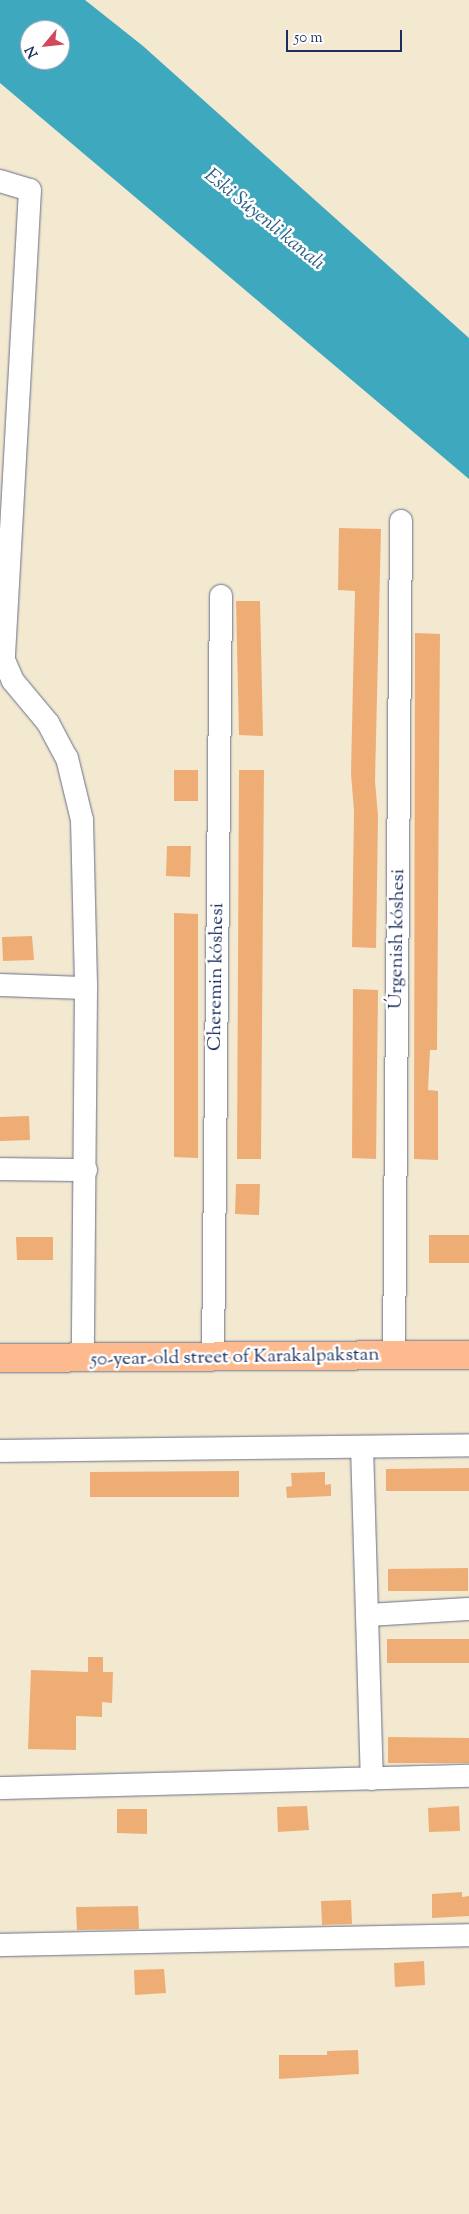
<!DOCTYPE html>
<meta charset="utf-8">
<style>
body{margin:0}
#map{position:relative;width:469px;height:2214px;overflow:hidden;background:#f3e8d0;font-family:"Sorts Mill Goudy",serif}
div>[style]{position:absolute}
.water>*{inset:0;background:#3ea8be}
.building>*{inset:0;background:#efad76}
.roads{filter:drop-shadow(0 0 1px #677086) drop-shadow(0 0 1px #677086)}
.minor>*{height:22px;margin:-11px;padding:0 11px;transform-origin:11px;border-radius:11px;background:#fff}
.major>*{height:28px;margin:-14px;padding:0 14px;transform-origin:14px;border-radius:14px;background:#fcba8e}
span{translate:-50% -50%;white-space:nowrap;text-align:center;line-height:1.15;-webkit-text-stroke:5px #fff;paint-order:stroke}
.street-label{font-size:19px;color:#1b2f5e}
.water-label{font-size:20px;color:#295f84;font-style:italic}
.north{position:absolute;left:20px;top:20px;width:50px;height:50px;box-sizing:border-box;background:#fff;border:1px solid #a4acbf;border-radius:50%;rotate:242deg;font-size:14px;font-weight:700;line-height:20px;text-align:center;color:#1b2f5e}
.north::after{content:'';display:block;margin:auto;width:18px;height:22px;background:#d1495b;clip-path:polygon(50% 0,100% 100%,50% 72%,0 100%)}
.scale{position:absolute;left:286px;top:30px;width:116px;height:22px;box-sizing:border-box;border:2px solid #1b2f5e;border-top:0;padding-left:6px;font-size:15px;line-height:18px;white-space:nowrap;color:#1b2f5e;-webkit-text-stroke:4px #fff;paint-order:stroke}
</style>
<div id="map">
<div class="water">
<i style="clip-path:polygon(evenodd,0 0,85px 0,143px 46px,469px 338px,469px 479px,0 83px,0 0,30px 30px,60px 30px,60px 60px,30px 60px,30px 30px)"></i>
</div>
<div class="building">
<i style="clip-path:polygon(339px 528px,381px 529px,375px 781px,378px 816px,376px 948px,352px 947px,354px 811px,351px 774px,355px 591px,338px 590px)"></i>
<i style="clip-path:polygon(236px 601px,260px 601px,263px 736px,239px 735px)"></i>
<i style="clip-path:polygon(415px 633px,440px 634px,437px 1050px,430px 1050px,428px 1090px,438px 1091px,438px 1160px,414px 1159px)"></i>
<i style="clip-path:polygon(174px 770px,198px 770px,198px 801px,174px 801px)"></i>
<i style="clip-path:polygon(239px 770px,264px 770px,261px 1159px,237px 1159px)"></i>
<i style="clip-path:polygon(167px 846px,191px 846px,190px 877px,166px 876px)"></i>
<i style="clip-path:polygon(174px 913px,198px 914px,198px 1158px,174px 1157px)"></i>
<i style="clip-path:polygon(32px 936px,34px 960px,3px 961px,2px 937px)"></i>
<i style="clip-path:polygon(353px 989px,378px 990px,376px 1159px,352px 1158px)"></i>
<i style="clip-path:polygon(29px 1116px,30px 1140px,0 1141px,0 1117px)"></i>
<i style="clip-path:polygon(236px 1184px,260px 1184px,259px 1215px,235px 1214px)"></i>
<i style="clip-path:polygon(429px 1235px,469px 1235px,469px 1263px,429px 1263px)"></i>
<i style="clip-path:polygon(16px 1237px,53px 1237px,53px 1260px,17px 1260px)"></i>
<i style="clip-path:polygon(469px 1468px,469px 1491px,386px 1491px,386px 1469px)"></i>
<i style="clip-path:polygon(239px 1471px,239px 1497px,90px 1497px,90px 1472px)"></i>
<i style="clip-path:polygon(325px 1472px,325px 1485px,331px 1484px,331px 1496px,287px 1498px,286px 1487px,292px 1486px,291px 1473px)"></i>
<i style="clip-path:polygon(468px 1568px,468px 1591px,388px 1591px,388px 1569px)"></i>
<i style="clip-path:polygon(387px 1639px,469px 1639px,469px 1663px,387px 1663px)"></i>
<i style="clip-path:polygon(88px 1657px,103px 1657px,103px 1672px,113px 1672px,112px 1703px,102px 1702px,102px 1717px,76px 1716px,76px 1750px,28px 1749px,31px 1670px,88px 1672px)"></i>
<i style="clip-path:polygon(388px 1737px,469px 1738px,469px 1763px,388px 1763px)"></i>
<i style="clip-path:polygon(307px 1806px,309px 1830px,278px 1832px,277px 1807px)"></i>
<i style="clip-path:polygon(459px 1806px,460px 1831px,429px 1832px,428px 1808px)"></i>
<i style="clip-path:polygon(117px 1809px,147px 1809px,147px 1834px,117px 1833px)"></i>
<i style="clip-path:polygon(462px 1892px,462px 1897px,469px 1896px,469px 1916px,432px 1918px,432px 1894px)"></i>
<i style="clip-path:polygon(351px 1900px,352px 1924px,322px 1925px,321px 1901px)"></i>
<i style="clip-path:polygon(138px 1906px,139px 1929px,77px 1930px,76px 1907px)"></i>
<i style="clip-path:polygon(424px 1961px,425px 1985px,395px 1987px,394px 1963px)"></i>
<i style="clip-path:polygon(164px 1969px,166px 1993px,135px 1995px,134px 1970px)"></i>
<i style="clip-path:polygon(358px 2050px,359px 2074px,279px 2079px,279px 2055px,327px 2055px,327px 2051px)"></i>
</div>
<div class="roads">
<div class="minor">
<i style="left:0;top:181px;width:31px;rotate:17deg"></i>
<i style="left:30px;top:190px;width:471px;rotate:93.2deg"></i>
<i style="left:4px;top:660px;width:23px;rotate:67deg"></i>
<i style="left:13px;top:681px;width:55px;rotate:50.2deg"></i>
<i style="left:48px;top:723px;width:40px;rotate:62deg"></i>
<i style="left:67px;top:758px;width:64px;rotate:76.4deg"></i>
<i style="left:82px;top:820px;width:168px;rotate:88.6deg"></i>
<i style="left:86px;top:988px;width:372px;rotate:90.5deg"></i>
<i style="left:0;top:985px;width:86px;rotate:2deg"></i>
<i style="left:0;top:1169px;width:86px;rotate:0.7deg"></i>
<i style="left:394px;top:1357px;width:836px;rotate:-89.52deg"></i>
<i style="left:213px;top:1358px;width:762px;rotate:-89.4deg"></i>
<i style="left:362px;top:1447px;width:332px;rotate:88.3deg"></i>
<i style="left:0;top:1451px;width:469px;rotate:-0.7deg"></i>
<i style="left:367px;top:1615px;width:102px;rotate:-3.4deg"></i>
<i style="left:0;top:1788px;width:469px;rotate:-1.5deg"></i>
<i style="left:0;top:1945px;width:469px;rotate:-1.2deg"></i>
</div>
<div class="major">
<i style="left:0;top:1358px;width:469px;rotate:-0.4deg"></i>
</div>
</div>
<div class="street-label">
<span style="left:398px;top:939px;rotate:-89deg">Úrgenish kóshesi</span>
<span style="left:217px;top:977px;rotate:-89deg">Cheremin kóshesi</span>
<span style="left:235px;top:1358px;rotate:-1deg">50-year-old street of Karakalpakstan</span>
</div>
<div class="water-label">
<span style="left:264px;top:220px;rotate:39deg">Eski Súyenli kanalı</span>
</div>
<div class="north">N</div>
<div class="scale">50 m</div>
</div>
